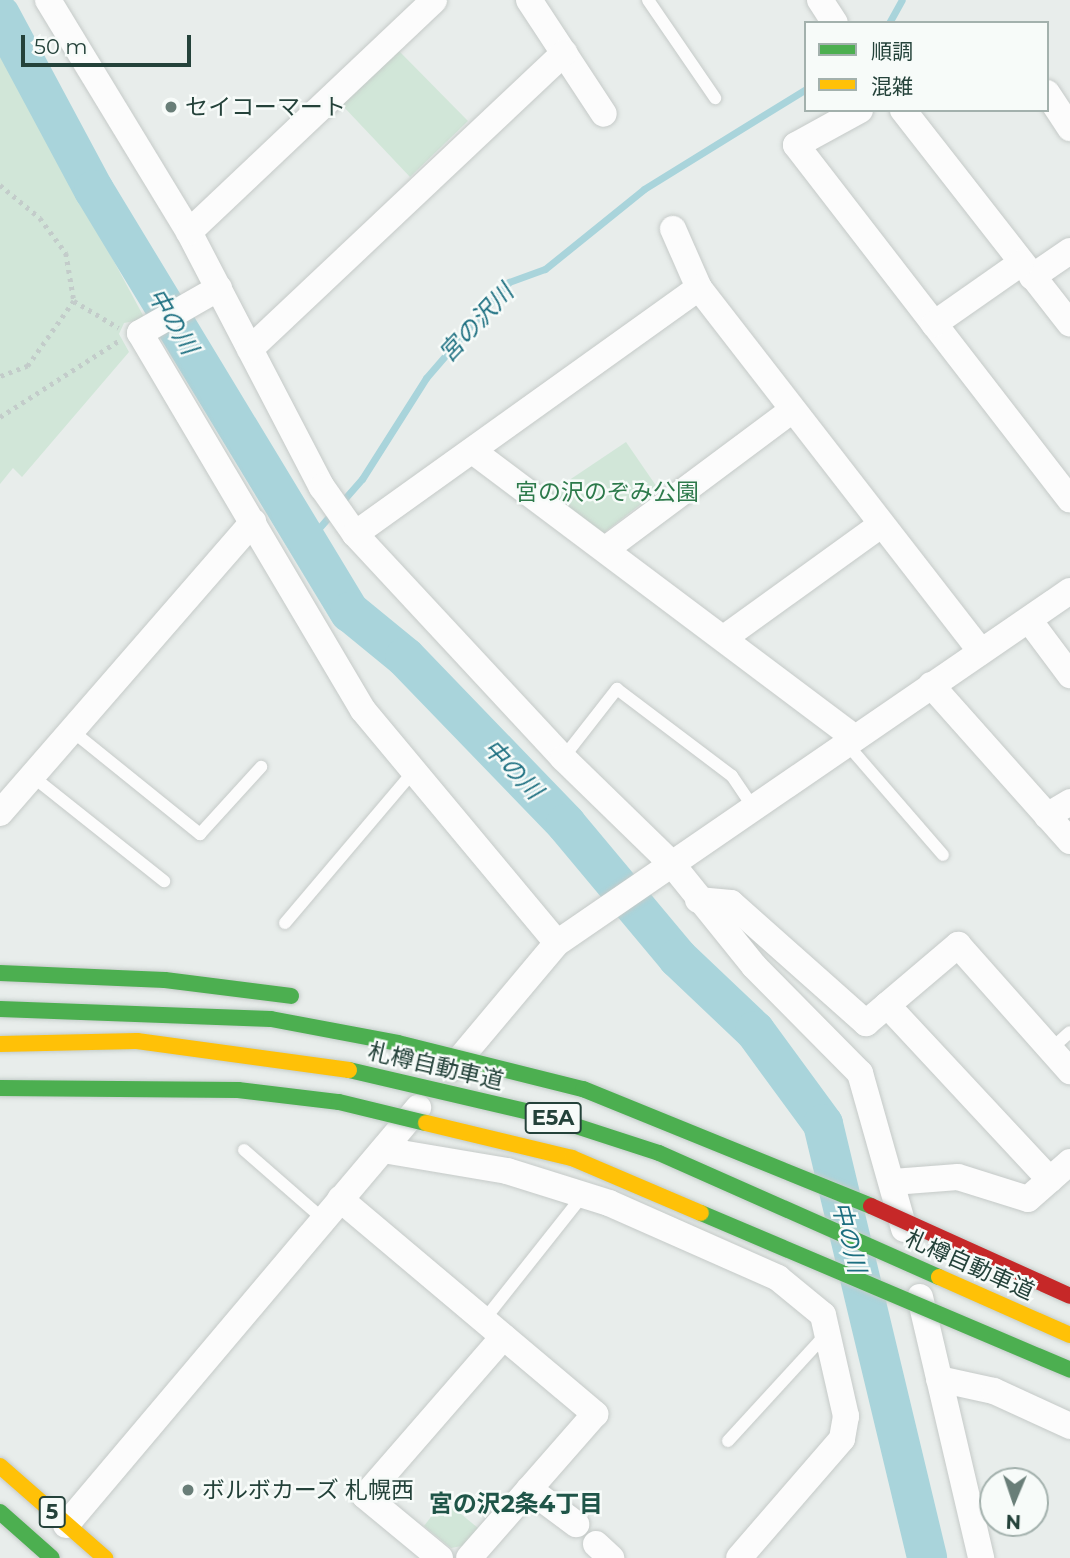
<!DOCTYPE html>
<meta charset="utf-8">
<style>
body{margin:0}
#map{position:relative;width:1070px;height:1558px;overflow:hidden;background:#e8edeb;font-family:Montserrat,"Noto Sans JP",sans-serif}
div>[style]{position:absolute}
.green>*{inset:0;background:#d1e6d8}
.stream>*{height:7px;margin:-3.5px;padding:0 3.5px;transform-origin:3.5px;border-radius:3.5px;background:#a9d4db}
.river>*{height:40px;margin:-20px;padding:0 20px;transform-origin:20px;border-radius:20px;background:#a9d4db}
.path>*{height:4.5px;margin-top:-2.25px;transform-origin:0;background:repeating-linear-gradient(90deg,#c3ccca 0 3.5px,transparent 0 8.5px)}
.roads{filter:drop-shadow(0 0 2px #c5cac8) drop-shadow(0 0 2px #c5cac8)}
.lane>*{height:12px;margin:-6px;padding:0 6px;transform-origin:6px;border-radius:6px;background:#fcfcfc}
.street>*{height:26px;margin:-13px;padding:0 13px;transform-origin:13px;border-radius:13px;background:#fcfcfc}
.fast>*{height:16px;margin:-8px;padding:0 8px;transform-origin:8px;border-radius:8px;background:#4caf50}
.slow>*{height:16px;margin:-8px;padding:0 8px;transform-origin:8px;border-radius:8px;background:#ffc107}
.bridges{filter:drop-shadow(0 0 2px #c3ccc9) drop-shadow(0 0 2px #c3ccc9)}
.fast-bridge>*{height:16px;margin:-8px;padding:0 8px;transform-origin:8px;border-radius:8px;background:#4caf50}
.slow-bridge>*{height:16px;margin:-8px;padding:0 8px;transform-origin:8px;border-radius:8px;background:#ffc107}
.jam-bridge>*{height:16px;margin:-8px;padding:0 8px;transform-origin:8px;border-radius:8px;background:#c62828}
.dots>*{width:19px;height:19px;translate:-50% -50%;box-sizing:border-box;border:4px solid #f7fbf9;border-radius:50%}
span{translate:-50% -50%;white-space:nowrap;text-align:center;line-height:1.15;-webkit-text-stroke:5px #f7fbf9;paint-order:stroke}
.shield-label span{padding:2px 5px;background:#f7fbf9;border:2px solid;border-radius:5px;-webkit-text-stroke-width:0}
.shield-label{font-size:21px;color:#24423a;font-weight:700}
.poi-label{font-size:23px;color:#24423a}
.left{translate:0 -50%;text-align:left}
.park-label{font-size:23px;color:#2d7a4b}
.street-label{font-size:23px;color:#24423a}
.water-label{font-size:24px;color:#1c6f80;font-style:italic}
.neighbourhood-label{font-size:24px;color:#1f5548;font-weight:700}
.legend{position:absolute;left:804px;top:21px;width:245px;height:91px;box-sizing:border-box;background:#f7fbf9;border:2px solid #a3b1ad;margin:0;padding:9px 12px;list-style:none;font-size:21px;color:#24423a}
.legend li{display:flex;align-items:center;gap:14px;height:35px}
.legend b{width:35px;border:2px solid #a3b1ad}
.north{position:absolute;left:979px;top:1467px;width:70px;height:70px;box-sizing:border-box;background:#f7fbf9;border:2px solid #a3b1ad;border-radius:50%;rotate:182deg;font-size:19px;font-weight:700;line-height:28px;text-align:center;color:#24423a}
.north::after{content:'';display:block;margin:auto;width:24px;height:32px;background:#697e78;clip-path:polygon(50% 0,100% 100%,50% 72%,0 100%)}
.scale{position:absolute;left:21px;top:35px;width:170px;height:32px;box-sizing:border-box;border:4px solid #24423a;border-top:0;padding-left:9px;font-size:21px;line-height:24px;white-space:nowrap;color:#24423a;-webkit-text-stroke:5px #f7fbf9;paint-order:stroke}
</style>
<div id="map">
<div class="green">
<i style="clip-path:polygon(0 50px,145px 319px,124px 323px,119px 334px,129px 352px,22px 477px,13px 468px,0 484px)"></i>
<i style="clip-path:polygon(399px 51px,468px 121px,410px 177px,342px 105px)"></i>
<i style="clip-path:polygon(626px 442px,659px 490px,601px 535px,547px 495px)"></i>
<i style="clip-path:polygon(444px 1500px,478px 1528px,462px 1546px,451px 1548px,424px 1526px)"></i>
</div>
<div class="stream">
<i style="left:889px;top:23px;width:26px;rotate:-61deg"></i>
<i style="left:305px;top:544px;width:86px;rotate:-48.8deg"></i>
<i style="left:362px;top:479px;width:120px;rotate:-57.6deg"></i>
<i style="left:426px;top:378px;width:127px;rotate:-49.2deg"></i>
<i style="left:509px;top:282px;width:38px;rotate:-20deg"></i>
<i style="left:545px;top:269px;width:127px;rotate:-38.9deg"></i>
<i style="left:644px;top:189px;width:190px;rotate:-31.7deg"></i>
</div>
<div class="river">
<i style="left:0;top:15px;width:199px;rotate:61.8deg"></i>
<i style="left:94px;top:190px;width:494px;rotate:58.8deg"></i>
<i style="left:350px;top:612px;width:71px;rotate:39.3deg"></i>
<i style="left:405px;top:657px;width:232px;rotate:46deg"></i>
<i style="left:566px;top:824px;width:175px;rotate:50.1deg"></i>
<i style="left:678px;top:958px;width:106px;rotate:43.5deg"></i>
<i style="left:755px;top:1031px;width:115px;rotate:53.8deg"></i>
<i style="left:823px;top:1124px;width:446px;rotate:76.5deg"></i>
</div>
<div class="path">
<i style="left:0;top:185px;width:52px;rotate:39.5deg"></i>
<i style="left:40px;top:218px;width:44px;rotate:53.4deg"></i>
<i style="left:66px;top:253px;width:49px;rotate:80.5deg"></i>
<i style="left:74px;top:301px;width:80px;rotate:125.3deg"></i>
<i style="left:28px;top:366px;width:30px;rotate:159deg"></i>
<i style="left:74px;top:301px;width:52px;rotate:31deg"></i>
<i style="left:0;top:417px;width:143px;rotate:-32.7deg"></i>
</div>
<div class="roads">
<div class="lane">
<i style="left:648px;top:0;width:119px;rotate:55.6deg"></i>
<i style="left:71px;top:730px;width:166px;rotate:38.9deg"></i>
<i style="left:200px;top:834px;width:91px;rotate:-47.7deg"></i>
<i style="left:846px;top:743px;width:148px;rotate:49.1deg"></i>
<i style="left:563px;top:758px;width:88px;rotate:-52deg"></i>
<i style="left:617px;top:689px;width:144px;rotate:37.1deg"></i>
<i style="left:732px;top:776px;width:37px;rotate:56deg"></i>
<i style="left:32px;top:776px;width:169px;rotate:38.5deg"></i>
<i style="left:285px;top:923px;width:197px;rotate:-49.7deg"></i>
<i style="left:1051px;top:1049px;width:25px;rotate:-42deg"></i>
<i style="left:244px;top:1150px;width:105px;rotate:41.1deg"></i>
<i style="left:484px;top:1320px;width:159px;rotate:-51.6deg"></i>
<i style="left:728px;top:1441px;width:147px;rotate:-47.5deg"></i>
</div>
<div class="street">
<i style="left:48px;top:0;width:271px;rotate:58.7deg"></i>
<i style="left:189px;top:232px;width:288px;rotate:62.5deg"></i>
<i style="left:322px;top:487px;width:57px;rotate:54.9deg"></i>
<i style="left:355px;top:534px;width:306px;rotate:47.1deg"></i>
<i style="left:563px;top:758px;width:151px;rotate:44.2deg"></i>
<i style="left:671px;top:863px;width:132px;rotate:51.1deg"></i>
<i style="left:754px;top:966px;width:151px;rotate:45.3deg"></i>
<i style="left:860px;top:1073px;width:162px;rotate:74.2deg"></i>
<i style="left:529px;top:0;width:136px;rotate:56.7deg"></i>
<i style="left:820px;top:0;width:27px;rotate:57deg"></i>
<i style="left:1047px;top:93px;width:42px;rotate:56.7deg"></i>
<i style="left:860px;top:110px;width:73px;rotate:151.3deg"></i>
<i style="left:796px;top:145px;width:448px;rotate:52.3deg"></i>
<i style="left:903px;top:110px;width:271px;rotate:52deg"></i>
<i style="left:673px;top:229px;width:64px;rotate:66.2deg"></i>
<i style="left:699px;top:288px;width:460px;rotate:52.2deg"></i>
<i style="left:189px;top:232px;width:337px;rotate:-43.4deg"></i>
<i style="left:1032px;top:277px;width:46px;rotate:-34.4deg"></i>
<i style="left:219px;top:288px;width:91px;rotate:150.3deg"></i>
<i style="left:140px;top:333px;width:438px;rotate:59.4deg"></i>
<i style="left:363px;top:710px;width:303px;rotate:50.2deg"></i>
<i style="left:934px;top:324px;width:106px;rotate:-35deg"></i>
<i style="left:250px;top:349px;width:432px;rotate:-43.3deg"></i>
<i style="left:474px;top:452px;width:475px;rotate:36.9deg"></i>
<i style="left:355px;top:534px;width:423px;rotate:-35.6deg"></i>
<i style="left:606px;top:549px;width:231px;rotate:-36.7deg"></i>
<i style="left:1029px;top:620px;width:69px;rotate:53.3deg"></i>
<i style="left:724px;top:638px;width:190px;rotate:-35.8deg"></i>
<i style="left:931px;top:685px;width:209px;rotate:48.3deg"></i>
<i style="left:0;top:813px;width:386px;rotate:-49deg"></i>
<i style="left:1047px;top:816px;width:27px;rotate:-31deg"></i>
<i style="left:698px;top:900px;width:33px;rotate:5deg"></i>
<i style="left:731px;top:903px;width:181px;rotate:41.6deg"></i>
<i style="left:866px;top:1023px;width:121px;rotate:-40.3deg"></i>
<i style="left:958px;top:945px;width:169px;rotate:48.4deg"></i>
<i style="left:887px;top:1005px;width:239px;rotate:47deg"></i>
<i style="left:452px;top:1068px;width:163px;rotate:-50deg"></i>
<i style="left:557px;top:943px;width:622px;rotate:-34.46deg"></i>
<i style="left:383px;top:1150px;width:126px;rotate:9.6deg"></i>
<i style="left:507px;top:1171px;width:107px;rotate:17.4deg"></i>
<i style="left:609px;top:1203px;width:185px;rotate:23.9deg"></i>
<i style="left:778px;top:1278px;width:58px;rotate:39.4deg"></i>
<i style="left:823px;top:1315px;width:104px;rotate:77.2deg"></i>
<i style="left:846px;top:1416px;width:23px;rotate:100deg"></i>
<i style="left:842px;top:1439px;width:157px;rotate:130.9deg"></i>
<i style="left:893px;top:1182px;width:65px;rotate:-4.4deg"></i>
<i style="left:958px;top:1177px;width:73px;rotate:17.4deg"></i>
<i style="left:1028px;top:1199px;width:56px;rotate:-41.4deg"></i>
<i style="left:340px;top:1199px;width:334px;rotate:40.1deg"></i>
<i style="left:595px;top:1414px;width:191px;rotate:131.2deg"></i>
<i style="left:920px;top:1297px;width:268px;rotate:76.8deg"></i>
<i style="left:939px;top:1379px;width:56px;rotate:12.3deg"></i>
<i style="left:994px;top:1391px;width:84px;rotate:24.7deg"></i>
<i style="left:529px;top:1489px;width:59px;rotate:36.7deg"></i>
<i style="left:66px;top:1525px;width:546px;rotate:-49.83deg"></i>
<i style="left:596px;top:1544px;width:21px;rotate:43deg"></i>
<i style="left:440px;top:1558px;width:97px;rotate:-140.4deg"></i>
<i style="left:365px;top:1496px;width:211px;rotate:-49deg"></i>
</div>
<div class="fast">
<i style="left:0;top:973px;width:165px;rotate:2.4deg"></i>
<i style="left:165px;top:980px;width:127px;rotate:7.2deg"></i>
<i style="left:0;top:1512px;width:69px;rotate:41.5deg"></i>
</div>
<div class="slow">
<i style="left:0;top:1466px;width:140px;rotate:41.2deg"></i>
</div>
</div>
<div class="bridges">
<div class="fast-bridge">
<i style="left:0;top:1009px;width:271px;rotate:2.1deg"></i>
<i style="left:271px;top:1019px;width:129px;rotate:10.7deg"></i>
<i style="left:398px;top:1043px;width:191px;rotate:14deg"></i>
<i style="left:583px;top:1089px;width:311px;rotate:22.1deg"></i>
<i style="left:349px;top:1070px;width:198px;rotate:13.1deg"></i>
<i style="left:542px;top:1115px;width:123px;rotate:18deg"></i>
<i style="left:659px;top:1153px;width:306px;rotate:23.9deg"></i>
<i style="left:0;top:1088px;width:238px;rotate:0.5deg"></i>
<i style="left:238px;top:1090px;width:102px;rotate:6.8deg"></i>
<i style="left:339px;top:1102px;width:89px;rotate:13.6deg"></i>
<i style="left:701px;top:1213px;width:401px;rotate:23deg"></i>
</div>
<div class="slow-bridge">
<i style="left:0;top:1044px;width:137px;rotate:-1.3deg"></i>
<i style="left:137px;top:1041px;width:214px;rotate:7.8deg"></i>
<i style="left:426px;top:1123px;width:150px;rotate:13.5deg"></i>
<i style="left:572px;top:1158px;width:140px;rotate:23.1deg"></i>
<i style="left:939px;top:1277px;width:143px;rotate:23.9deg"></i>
</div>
<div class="jam-bridge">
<i style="left:871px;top:1206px;width:218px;rotate:24.3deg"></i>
</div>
</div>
<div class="dots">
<i style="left:171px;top:107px;background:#697e78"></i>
<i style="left:188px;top:1490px;background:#697e78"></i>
</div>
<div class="shield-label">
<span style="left:553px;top:1118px">E5A</span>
<span style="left:52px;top:1512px">5</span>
</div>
<div class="poi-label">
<span class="left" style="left:185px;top:107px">セイコーマート</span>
<span class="left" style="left:202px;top:1490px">ボルボカーズ 札幌西</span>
</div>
<div class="park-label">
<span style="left:607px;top:492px">宮の沢のぞみ公園</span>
</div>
<div class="street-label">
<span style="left:436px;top:1066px;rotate:13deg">札樽自動車道</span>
<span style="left:970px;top:1265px;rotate:24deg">札樽自動車道</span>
</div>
<div class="water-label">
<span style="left:173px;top:321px;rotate:59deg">中の川</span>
<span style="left:476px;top:323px;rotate:-47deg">宮の沢川</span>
<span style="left:513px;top:769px;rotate:46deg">中の川</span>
<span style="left:849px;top:1237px;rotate:76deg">中の川</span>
</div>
<div class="neighbourhood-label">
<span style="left:516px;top:1504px">宮の沢2条4丁目</span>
</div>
<ul class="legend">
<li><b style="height:9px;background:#4caf50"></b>順調</li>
<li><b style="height:9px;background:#ffc107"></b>混雑</li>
</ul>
<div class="north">N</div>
<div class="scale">50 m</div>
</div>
